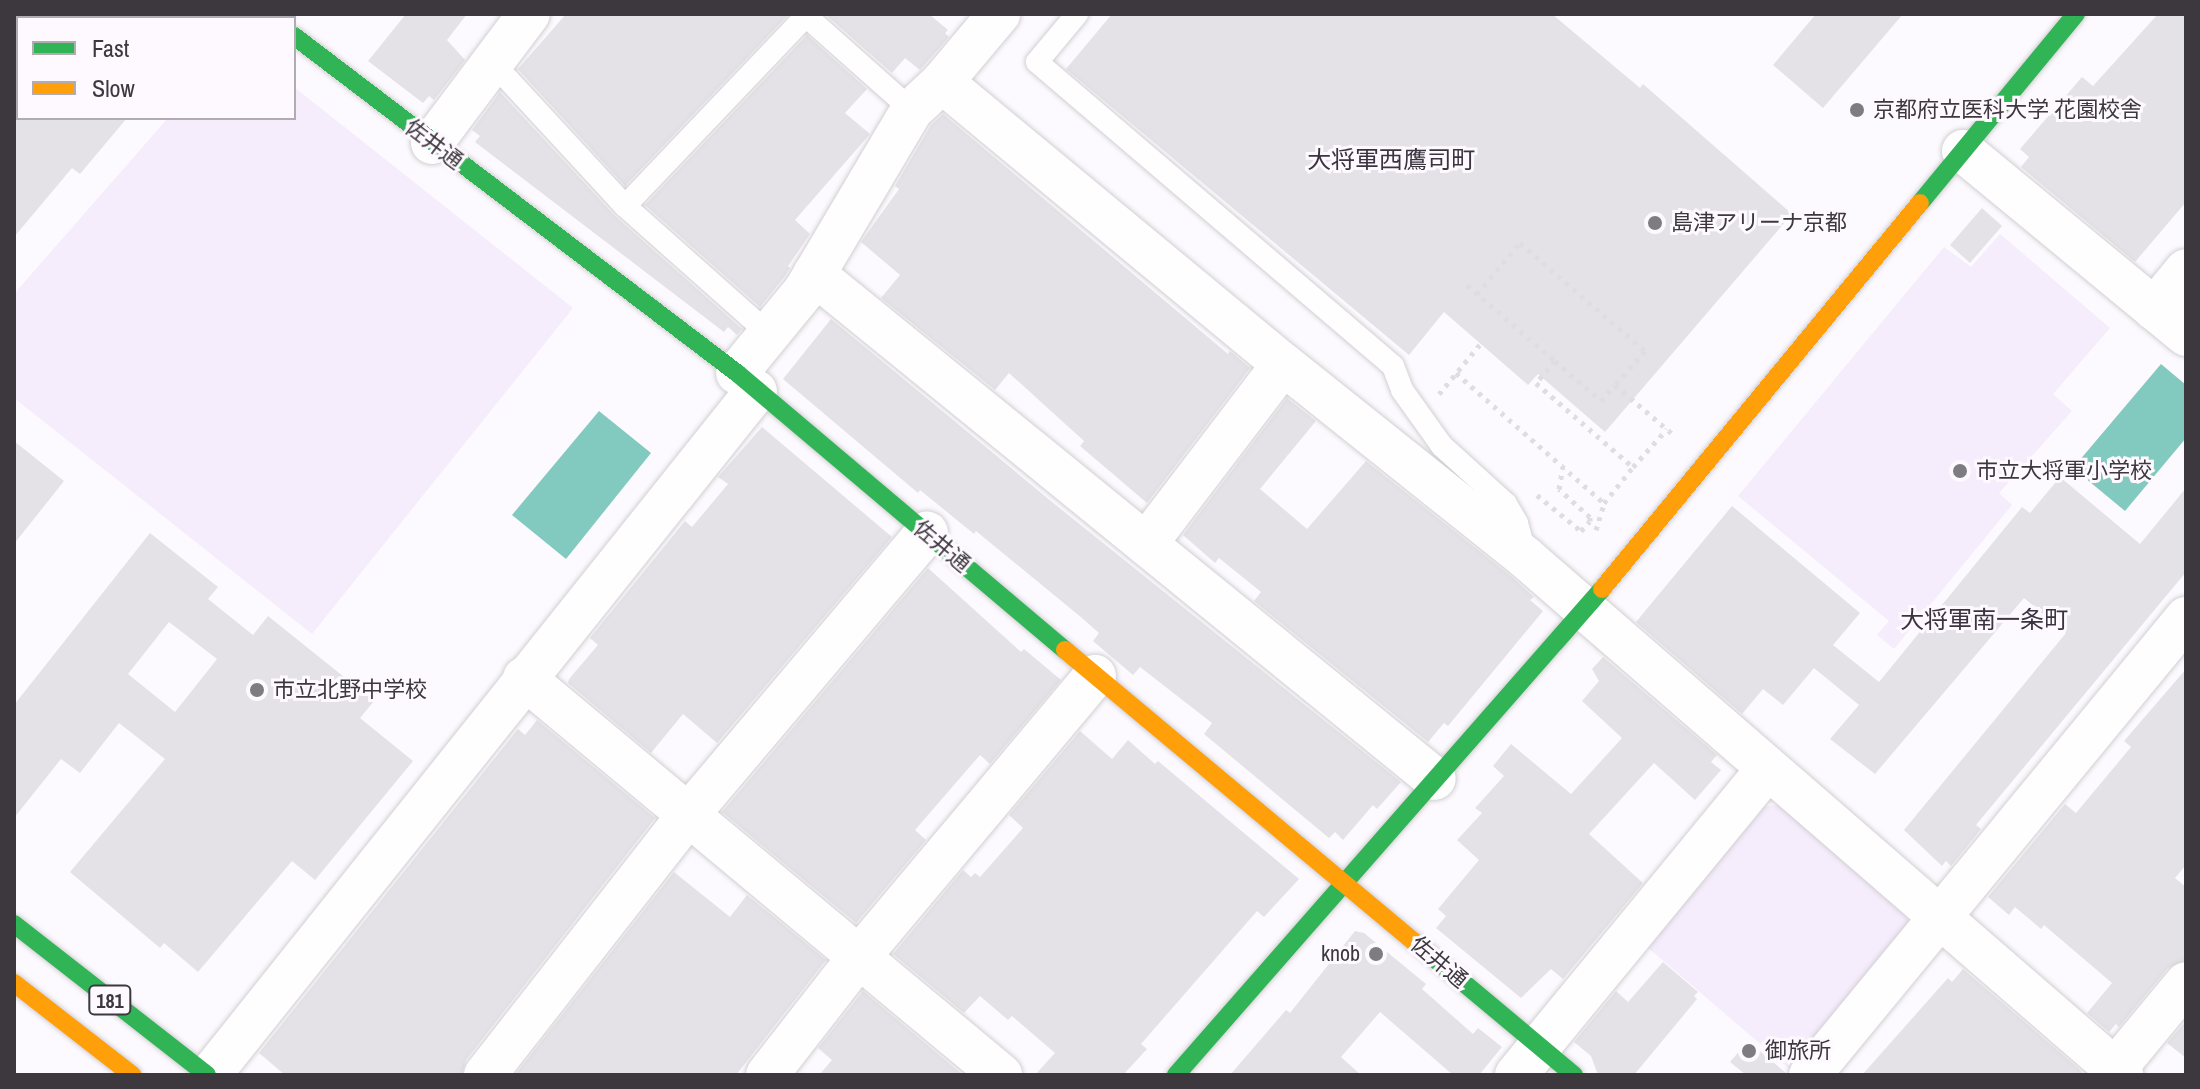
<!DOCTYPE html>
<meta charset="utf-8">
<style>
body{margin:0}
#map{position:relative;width:2200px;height:1089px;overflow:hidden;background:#fcfafe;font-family:"Archivo Narrow","Noto Sans JP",sans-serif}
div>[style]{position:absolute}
.green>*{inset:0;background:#f5ecfc}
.water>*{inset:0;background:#82c9c0}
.building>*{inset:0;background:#e4e2e6}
.path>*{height:5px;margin-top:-2.5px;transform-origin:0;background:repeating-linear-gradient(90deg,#dedddf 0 4px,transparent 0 10px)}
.roads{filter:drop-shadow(0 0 2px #d2cfd3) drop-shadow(0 0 2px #d2cfd3)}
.lane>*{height:22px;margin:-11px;padding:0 11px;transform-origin:11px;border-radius:11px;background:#fffeff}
.street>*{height:42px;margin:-21px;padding:0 21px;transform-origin:21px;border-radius:21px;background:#fffeff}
.fast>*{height:18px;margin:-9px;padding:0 9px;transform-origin:9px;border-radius:9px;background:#30b455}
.slow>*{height:18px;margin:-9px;padding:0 9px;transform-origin:9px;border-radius:9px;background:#ff9f0a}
.dots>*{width:22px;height:22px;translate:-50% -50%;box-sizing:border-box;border:4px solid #fdf9ff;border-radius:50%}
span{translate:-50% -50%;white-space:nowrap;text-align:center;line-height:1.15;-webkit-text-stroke:6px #fdf9ff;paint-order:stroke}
.shield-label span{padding:2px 6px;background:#fdf9ff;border:2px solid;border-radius:6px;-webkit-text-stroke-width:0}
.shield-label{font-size:20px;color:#3c383e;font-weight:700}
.poi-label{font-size:22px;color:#3c383e}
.left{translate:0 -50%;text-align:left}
.right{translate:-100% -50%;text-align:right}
.street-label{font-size:22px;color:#3c383e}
.neighbourhood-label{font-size:24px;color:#3b3440}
.frame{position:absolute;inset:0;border:16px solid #3c383e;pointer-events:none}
.legend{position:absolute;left:16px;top:16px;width:280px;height:104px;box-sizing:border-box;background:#fdf9ff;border:2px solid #b0acb2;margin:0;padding:10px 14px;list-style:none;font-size:24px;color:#3c383e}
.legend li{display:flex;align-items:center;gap:16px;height:40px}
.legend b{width:40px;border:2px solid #b0acb2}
</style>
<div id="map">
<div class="green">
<i style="clip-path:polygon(294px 87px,573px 308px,312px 634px,14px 398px,14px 294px,168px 118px,294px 118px)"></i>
<i style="clip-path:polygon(2000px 234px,2110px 328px,2053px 394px,2072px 411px,1999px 493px,2012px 505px,1894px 649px,1877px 635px,1889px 621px,1738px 496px,1944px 247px,1971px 267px)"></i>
<i style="clip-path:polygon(1786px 804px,1906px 912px,1909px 932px,1793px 1072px,1646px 946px,1760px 807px)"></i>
</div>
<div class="water">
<i style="clip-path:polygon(2161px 364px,2186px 385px,2186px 438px,2125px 511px,2073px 468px)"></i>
<i style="clip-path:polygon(599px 411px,651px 453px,566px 559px,512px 515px)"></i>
</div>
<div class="building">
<i style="clip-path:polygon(406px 14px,467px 14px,447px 40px,465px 60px,434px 100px,429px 96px,423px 103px,368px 61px)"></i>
<i style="clip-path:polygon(566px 14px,789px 14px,625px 186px,518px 69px)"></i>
<i style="clip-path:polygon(825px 14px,929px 14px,948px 30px,945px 33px,949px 37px,920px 70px,905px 58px,892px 73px)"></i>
<i style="clip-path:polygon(1112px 14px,1552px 14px,1640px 88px,1643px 84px,1792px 214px,1605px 432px,1538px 374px,1528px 385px,1444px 312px,1409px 355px,1066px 69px)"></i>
<i style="clip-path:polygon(1816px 14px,1903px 14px,1823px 108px,1773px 65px)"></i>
<i style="clip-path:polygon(2158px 14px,2186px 14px,2186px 202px,2135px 262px,2021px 167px,2029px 157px,2020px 149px,2082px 77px,2093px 86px)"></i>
<i style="clip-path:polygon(807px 35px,867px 89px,845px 113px,870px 134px,795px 220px,810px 234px,788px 266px,790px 268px,785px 276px,760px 307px,645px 205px)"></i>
<i style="clip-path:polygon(500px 92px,615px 216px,742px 329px,737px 335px,728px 327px,724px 332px,475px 142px,480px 136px,472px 130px)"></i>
<i style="clip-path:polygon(943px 114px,1228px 354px,1230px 351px,1250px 368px,1147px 503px,1080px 446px,1084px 441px,1009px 373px,995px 390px,881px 298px,900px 275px,861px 242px,899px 189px,895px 186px,931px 125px)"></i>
<i style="clip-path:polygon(14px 118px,127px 118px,80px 174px,72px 168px,14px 237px)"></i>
<i style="clip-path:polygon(1982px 208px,2002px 226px,1970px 263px,1950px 245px)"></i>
<i style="clip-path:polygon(831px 319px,1052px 502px,1401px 782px,1377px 809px,1373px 805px,1343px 840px,1335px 832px,1329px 838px,1204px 734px,1212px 723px,1140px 667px,1133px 675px,1093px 641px,1099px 633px,1082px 618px,976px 531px,974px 534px,920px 490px,918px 493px,783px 379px)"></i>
<i style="clip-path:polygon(1287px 398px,1316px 421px,1260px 489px,1307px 529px,1366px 461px,1512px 577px,1534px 597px,1530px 600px,1543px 611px,1448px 726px,1444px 723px,1428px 742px,1254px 601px,1261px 592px,1219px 558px,1215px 563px,1183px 535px)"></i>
<i style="clip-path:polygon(762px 427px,892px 537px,717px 743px,683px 714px,651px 753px,568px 683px,569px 679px,598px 645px,590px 638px,685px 521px,692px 527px,728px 484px,718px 477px)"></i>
<i style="clip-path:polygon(14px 441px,64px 481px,14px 544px)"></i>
<i style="clip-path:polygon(2060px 477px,2140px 544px,2186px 488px,2186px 572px,1976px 825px,1981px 829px,1951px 866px,1946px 861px,1942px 866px,1904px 830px,2066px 633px,2024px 598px,1875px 774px,1830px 739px,1859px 705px,1814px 668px,1783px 705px,1763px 689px,1742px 714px,1636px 622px,1732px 506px,1860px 613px,1833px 645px,1879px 682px,2022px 507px,2030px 513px)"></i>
<i style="clip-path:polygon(evenodd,150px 533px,218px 587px,208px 599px,253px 635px,268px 616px,374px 701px,360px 718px,413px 761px,315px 880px,292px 861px,198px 972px,164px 943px,160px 948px,70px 872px,165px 759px,119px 723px,80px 773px,61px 759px,14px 818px,14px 705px,150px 533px,169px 622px,217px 659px,175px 712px,128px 674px,169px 622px)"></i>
<i style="clip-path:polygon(928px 568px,1021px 652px,1024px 649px,1061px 680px,990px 764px,980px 755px,915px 830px,926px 840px,856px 923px,722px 812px)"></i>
<i style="clip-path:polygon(1603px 657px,1717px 755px,1711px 762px,1721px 770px,1695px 800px,1654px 763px,1589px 834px,1643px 883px,1563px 979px,1551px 969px,1521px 998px,1436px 928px,1446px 916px,1438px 909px,1479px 860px,1457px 840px,1482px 813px,1475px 808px,1504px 776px,1493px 766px,1511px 744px,1571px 794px,1622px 738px,1582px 701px,1599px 681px,1592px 669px)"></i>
<i style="clip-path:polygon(2186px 669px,2186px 865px,2175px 878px,2186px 887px,2186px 960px,2168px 968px,2119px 1027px,2116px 1024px,2109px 1032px,2087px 1013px,2112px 983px,2044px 925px,2041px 929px,2015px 907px,2009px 915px,1988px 897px,2065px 804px,2076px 813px,2131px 747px,2124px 741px)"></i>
<i style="clip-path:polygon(537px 720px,655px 818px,466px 1060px,462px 1075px,285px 1075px,259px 1053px,518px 729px,525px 735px)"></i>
<i style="clip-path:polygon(1080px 731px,1112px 759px,1128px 740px,1155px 764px,1158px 761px,1299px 879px,1264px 917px,1257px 911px,1141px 1044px,1147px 1049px,1123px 1075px,1035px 1075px,1055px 1053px,1012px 1016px,1008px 1020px,980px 996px,964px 1013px,893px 954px,963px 870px,971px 877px,975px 873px,980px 877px,1023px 828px,1009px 815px)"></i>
<i style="clip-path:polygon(674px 872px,730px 917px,747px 895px,826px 960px,736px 1075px,515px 1075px)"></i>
<i style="clip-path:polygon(1355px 931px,1364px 933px,1426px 984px,1422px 989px,1473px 1034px,1478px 1028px,1502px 1047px,1479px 1075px,1453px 1075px,1380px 1012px,1341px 1057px,1361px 1075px,1230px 1075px,1286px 1010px,1290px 1013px)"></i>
<i style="clip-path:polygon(1663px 962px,1698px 992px,1694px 996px,1697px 999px,1634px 1075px,1598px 1075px,1591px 1056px,1574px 1042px,1616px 991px,1628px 1002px)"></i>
<i style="clip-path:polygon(1963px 969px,2078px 1068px,2084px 1075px,1862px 1075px,1948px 978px,1952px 982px)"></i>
<i style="clip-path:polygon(863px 991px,963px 1075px,819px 1075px,832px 1060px,818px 1048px)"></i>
<i style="clip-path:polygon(2186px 1021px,2186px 1058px,2167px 1043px)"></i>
<i style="clip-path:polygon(1748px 1041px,1787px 1074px,1787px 1075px,1746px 1075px,1730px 1062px)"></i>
</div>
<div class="path">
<i style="left:1467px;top:285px;width:116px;rotate:40.8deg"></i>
<i style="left:1555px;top:361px;width:29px;rotate:131deg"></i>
<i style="left:1536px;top:383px;width:128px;rotate:40.9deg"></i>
<i style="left:1633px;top:467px;width:51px;rotate:-48.2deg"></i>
<i style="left:1477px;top:294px;width:67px;rotate:-49.9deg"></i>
<i style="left:1520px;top:243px;width:165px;rotate:40.8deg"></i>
<i style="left:1645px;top:351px;width:45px;rotate:131.4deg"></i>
<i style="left:1615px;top:385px;width:80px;rotate:40.4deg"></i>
<i style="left:1555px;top:361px;width:61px;rotate:41deg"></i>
<i style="left:1601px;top:401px;width:21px;rotate:-49deg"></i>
<i style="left:1456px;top:373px;width:197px;rotate:41.3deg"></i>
<i style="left:1439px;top:394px;width:66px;rotate:-50.5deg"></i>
<i style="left:1537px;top:495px;width:57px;rotate:39.3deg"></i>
<i style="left:1581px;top:531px;width:13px;rotate:-48deg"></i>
<i style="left:1590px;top:521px;width:4px;rotate:-90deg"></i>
<i style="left:1590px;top:517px;width:42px;rotate:-137.9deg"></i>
<i style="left:1559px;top:489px;width:22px;rotate:-80deg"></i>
<i style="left:1596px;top:530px;width:28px;rotate:-73deg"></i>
<i style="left:1604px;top:503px;width:46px;rotate:-51.1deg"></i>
</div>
<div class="roads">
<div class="lane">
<i style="left:1077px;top:14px;width:62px;rotate:129.8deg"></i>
<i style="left:1037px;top:62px;width:468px;rotate:40.5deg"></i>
<i style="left:1393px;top:366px;width:26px;rotate:69deg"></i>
<i style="left:1402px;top:390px;width:69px;rotate:54.5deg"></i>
<i style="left:1442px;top:446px;width:86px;rotate:42.2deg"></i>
<i style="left:1506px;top:504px;width:22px;rotate:60deg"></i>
<i style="left:1517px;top:523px;width:30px;rotate:75deg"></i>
<i style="left:492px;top:62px;width:196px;rotate:47.3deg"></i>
<i style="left:625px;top:206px;width:262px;rotate:-46.4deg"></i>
<i style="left:806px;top:16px;width:142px;rotate:41.6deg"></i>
<i style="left:625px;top:206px;width:193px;rotate:41.6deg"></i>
</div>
<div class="street">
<i style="left:265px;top:14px;width:7px;rotate:34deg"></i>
<i style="left:942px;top:82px;width:442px;rotate:39.6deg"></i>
<i style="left:1283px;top:364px;width:312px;rotate:38.6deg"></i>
<i style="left:1527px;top:559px;width:788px;rotate:40.93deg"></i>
<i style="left:432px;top:143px;width:161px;rotate:-53.1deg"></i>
<i style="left:1963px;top:151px;width:289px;rotate:39.5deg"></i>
<i style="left:814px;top:274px;width:800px;rotate:39.12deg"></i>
<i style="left:2154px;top:309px;width:50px;rotate:-50.6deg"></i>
<i style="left:737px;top:373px;width:107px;rotate:-50.7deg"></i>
<i style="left:805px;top:290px;width:209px;rotate:-59.3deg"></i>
<i style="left:912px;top:110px;width:41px;rotate:-43deg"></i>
<i style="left:942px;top:82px;width:89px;rotate:-50deg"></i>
<i style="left:1146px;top:544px;width:226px;rotate:-52.7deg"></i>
<i style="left:524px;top:678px;width:621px;rotate:39.77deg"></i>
<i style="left:210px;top:1075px;width:875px;rotate:-51.4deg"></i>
<i style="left:485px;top:1075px;width:330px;rotate:-52deg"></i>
<i style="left:688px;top:815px;width:370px;rotate:-49.8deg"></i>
<i style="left:767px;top:1075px;width:150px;rotate:-52.1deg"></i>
<i style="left:859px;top:957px;width:367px;rotate:-50deg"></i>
<i style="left:1516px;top:1075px;width:397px;rotate:-50.6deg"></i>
<i style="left:1810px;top:1075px;width:592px;rotate:-50.55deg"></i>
<i style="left:2110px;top:1075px;width:119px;rotate:-50.4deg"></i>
</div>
<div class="fast">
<i style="left:294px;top:36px;width:557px;rotate:37.26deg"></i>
<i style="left:737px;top:373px;width:429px;rotate:40.2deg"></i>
<i style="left:1920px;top:203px;width:245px;rotate:-50.5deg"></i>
<i style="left:14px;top:924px;width:245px;rotate:38deg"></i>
<i style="left:1416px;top:943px;width:206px;rotate:39.9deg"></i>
<i style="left:1176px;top:1075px;width:646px;rotate:-48.76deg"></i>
</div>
<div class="slow">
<i style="left:1602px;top:589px;width:500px;rotate:-50.52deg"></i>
<i style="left:1065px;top:650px;width:457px;rotate:39.9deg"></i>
<i style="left:14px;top:983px;width:150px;rotate:37.9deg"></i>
</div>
</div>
<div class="dots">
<i style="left:1857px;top:110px;background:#7f7c81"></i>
<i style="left:1655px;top:223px;background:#7f7c81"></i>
<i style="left:1960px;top:471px;background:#7f7c81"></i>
<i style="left:257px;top:690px;background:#7f7c81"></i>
<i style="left:1376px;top:954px;background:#7f7c81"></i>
<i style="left:1749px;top:1051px;background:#7f7c81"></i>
</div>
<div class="shield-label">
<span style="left:110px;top:1000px">181</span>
</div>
<div class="poi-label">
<span class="left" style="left:1873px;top:110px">京都府立医科大学 花園校舎</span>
<span class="left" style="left:1671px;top:223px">島津アリーナ京都</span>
<span class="left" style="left:1976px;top:471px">市立大将軍小学校</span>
<span class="left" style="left:273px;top:690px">市立北野中学校</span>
<span class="right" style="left:1360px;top:954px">knob</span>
<span class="left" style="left:1765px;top:1051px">御旅所</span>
</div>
<div class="street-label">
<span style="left:434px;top:144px;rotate:37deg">佐井通</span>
<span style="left:942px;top:546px;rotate:40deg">佐井通</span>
<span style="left:1439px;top:962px;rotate:40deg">佐井通</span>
</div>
<div class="neighbourhood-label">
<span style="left:1391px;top:160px">大将軍西鷹司町</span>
<span style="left:1984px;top:620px">大将軍南一条町</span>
</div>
<div class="frame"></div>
<ul class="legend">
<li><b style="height:10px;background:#30b455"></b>Fast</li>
<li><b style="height:10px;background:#ff9f0a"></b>Slow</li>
</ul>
</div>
